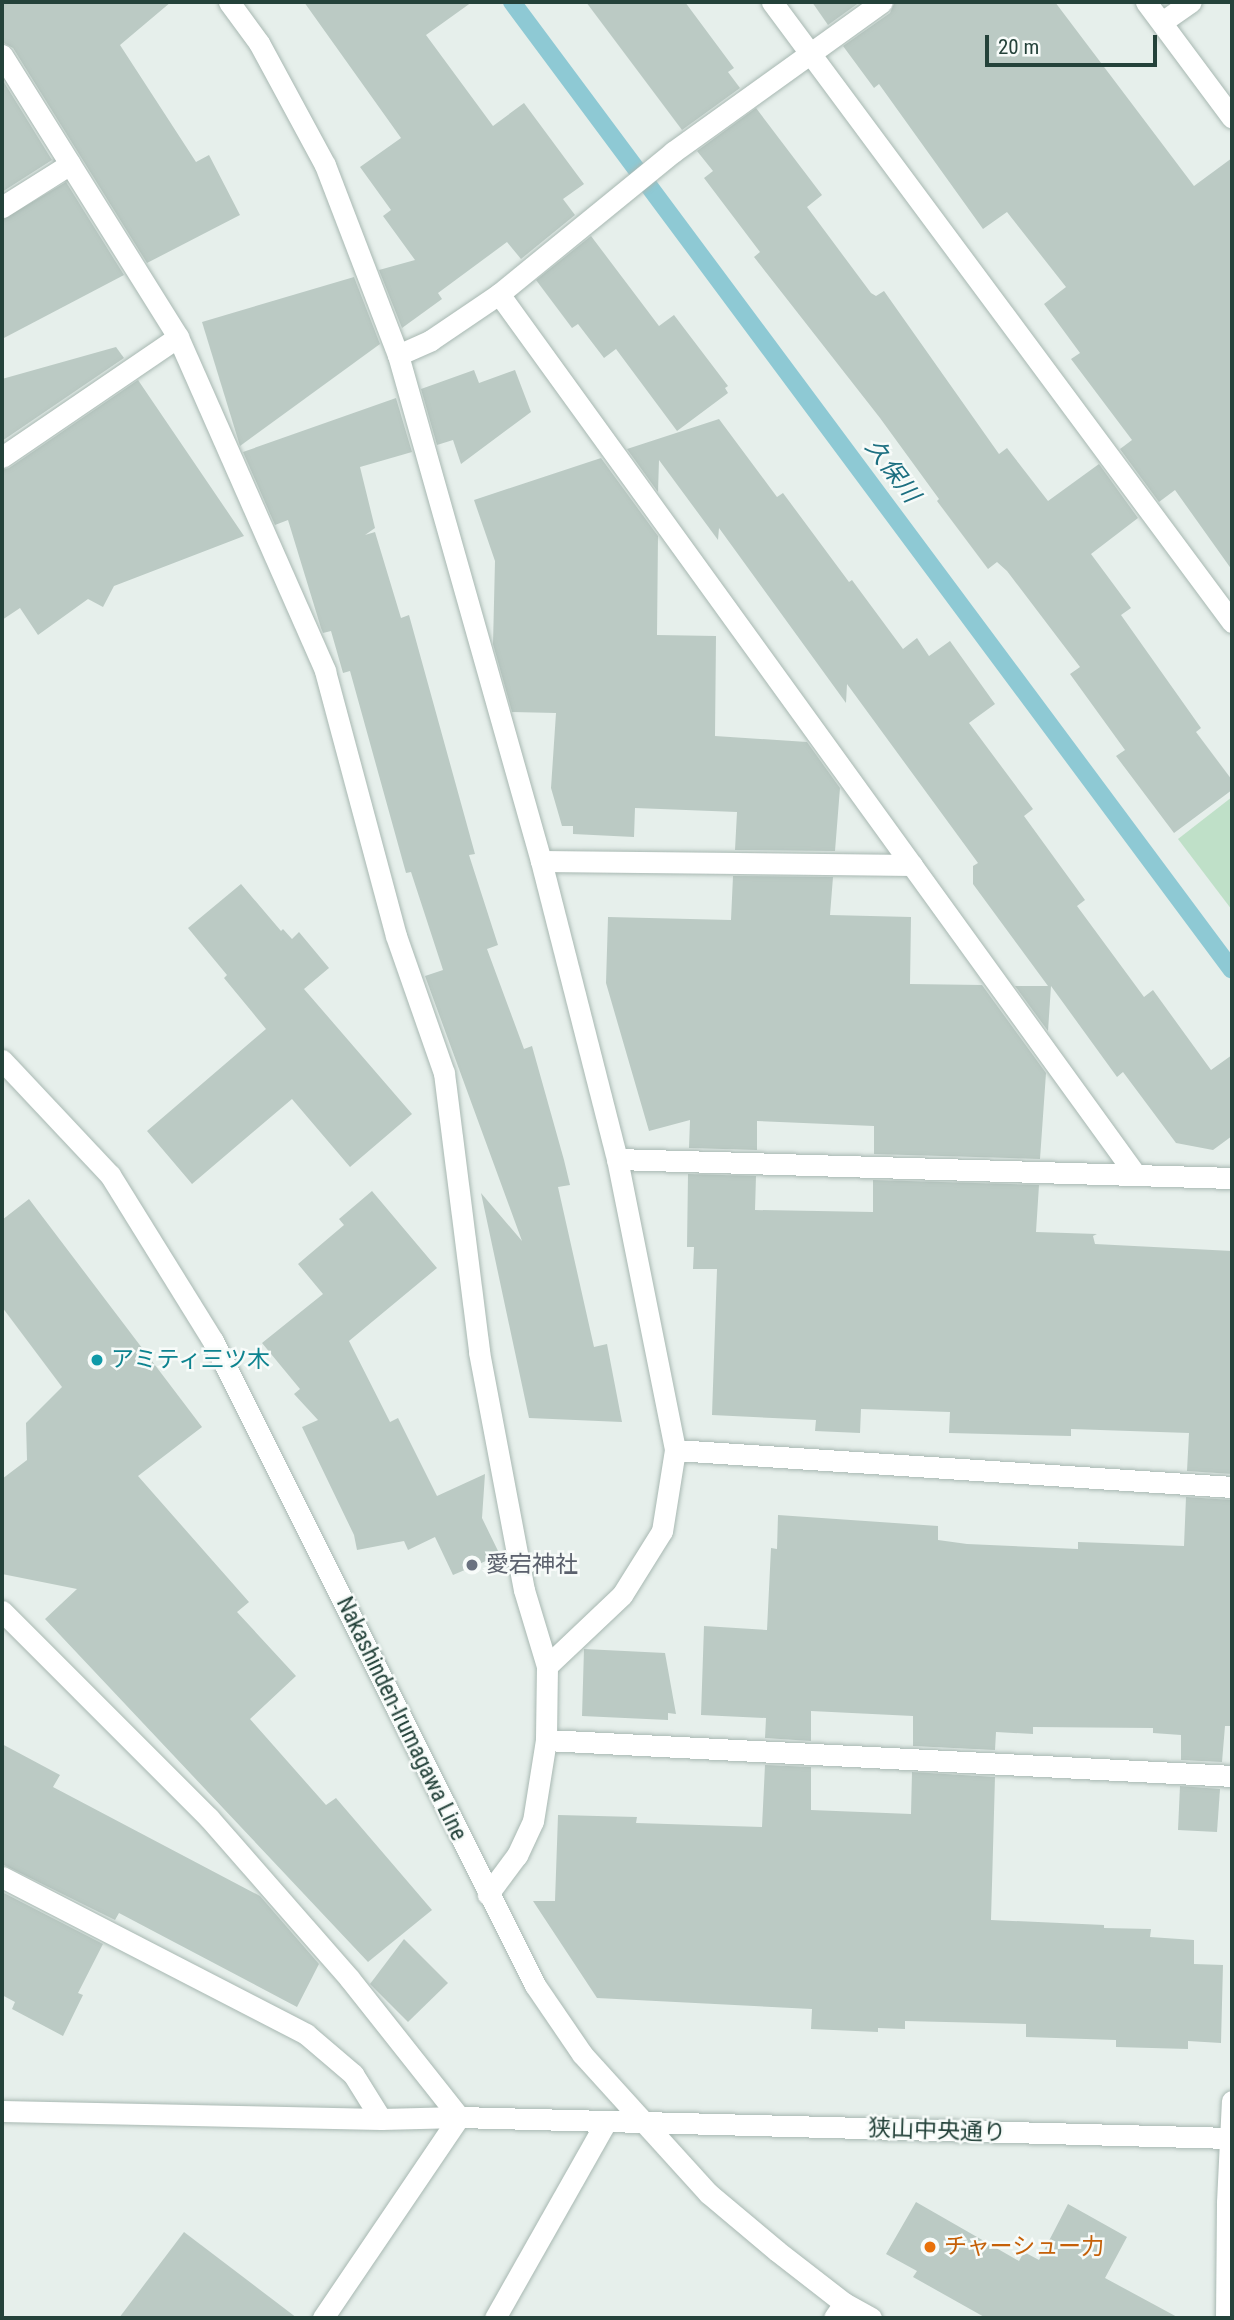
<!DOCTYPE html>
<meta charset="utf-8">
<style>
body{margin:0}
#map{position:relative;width:1234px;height:2320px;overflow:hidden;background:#e6efeb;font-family:"Roboto Condensed","Noto Sans JP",sans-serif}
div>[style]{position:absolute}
.green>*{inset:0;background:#bfe0c8}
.stream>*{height:18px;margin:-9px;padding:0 9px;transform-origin:9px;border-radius:9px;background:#8ec9d4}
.building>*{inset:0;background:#bbcac4}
.roads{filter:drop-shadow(0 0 2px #a8b8b2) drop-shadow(0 0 2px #a8b8b2)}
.minor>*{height:21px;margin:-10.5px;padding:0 10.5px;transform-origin:10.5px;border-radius:10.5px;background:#fff}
.tertiary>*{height:21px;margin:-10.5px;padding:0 10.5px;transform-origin:10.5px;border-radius:10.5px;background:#fff}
.secondary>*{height:21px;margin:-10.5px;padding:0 10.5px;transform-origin:10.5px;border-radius:10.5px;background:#fff}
.dots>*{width:19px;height:19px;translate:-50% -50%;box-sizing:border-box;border:4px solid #f7fbf9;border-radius:50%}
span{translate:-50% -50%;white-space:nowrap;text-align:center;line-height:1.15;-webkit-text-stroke:5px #f7fbf9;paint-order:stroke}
.culture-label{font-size:23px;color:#0d838f}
.left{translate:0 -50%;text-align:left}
.worship-label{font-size:23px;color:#5b616d}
.street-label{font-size:23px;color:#24423a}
.food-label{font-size:23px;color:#c56008}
.water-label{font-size:24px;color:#1c6f80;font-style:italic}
.frame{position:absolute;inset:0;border:4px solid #24423a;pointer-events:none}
.scale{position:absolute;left:985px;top:35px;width:172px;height:32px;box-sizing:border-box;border:4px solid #24423a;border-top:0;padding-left:9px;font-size:21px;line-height:24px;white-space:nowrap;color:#24423a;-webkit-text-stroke:5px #f7fbf9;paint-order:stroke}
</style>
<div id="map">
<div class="green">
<i style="clip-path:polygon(1232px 797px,1232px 910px,1178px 839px)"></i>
</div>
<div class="stream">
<i style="left:512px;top:2px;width:1206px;rotate:53.36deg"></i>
</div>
<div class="building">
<i style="clip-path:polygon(2px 2px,171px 2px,120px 45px,196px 162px,209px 155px,240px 215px,147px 263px,13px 48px,2px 42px)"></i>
<i style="clip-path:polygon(304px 2px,472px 2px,426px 35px,493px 126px,524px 103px,584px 184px,563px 199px,575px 215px,521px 259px,507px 242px,438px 293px,442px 299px,402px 328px,379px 270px,415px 260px,383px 216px,391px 210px,360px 167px,401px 138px)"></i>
<i style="clip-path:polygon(586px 2px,685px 2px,734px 68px,728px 72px,740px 88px,682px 130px)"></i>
<i style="clip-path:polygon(812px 2px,860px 2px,828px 25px)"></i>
<i style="clip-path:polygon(895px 2px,1055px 2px,1194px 186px,1232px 158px,1232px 570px,1175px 490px,1159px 502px,1120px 449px,1132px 440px,1071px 359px,1080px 353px,1044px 304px,1066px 287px,1007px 212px,983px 229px,879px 84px,874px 88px,843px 46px,890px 13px)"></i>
<i style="clip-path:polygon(2px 79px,52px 160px,2px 192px)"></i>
<i style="clip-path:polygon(756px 108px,822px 195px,807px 207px,871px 293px,876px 296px,884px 291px,999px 454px,1007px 448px,1048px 501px,1099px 464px,1138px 518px,1091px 554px,1131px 608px,1121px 615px,1201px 728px,1196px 732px,1232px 780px,1232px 790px,1174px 833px,1116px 756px,1125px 750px,1070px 674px,1080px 667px,1007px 571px,997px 562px,988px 569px,937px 501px,939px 499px,880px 418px,754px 257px,760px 252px,704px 178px,713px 171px,697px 151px)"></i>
<i style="clip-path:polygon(66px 182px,124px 275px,2px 339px,2px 220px)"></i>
<i style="clip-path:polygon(591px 236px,659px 326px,674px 315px,728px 386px,725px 388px,728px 393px,677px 431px,616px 349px,604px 358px,578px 324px,572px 328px,536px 280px)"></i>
<i style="clip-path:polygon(354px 277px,380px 344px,240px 446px,202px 322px)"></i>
<i style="clip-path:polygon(116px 347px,124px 358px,2px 441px,2px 379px)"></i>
<i style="clip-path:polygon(474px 370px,479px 383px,515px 370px,531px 412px,461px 464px,453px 440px,437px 445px,421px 389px)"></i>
<i style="clip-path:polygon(138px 380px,244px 536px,114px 586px,103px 607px,88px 599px,38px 635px,20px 608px,2px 620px,2px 470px,9px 468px)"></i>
<i style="clip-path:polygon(396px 398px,412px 452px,360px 467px,375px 528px,365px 535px,375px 532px,401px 618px,409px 615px,475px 854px,469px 855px,498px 945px,487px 949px,524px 1049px,532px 1046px,564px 1160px,570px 1185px,558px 1187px,594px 1347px,607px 1344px,622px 1422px,529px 1418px,481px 1193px,522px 1241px,425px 976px,443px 970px,411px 872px,406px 873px,350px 671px,343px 673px,331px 631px,323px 633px,321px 628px,288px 520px,275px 525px,243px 452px)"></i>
<i style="clip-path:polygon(719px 419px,777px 497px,783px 493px,849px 582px,852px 580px,903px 649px,917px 638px,929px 656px,950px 641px,995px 704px,969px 723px,1033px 809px,1024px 816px,1085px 900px,1077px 906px,1144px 997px,1153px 990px,1211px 1070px,1232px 1055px,1232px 1136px,1213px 1150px,1176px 1143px,1123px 1072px,1117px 1077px,1051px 986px,1048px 1031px,1015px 986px,1048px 986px,973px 884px,973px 866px,978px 863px,847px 684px,846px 703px,719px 528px,718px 540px,659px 460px,658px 492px,627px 449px)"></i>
<i style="clip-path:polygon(601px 458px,658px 536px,657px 635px,716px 636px,715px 736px,807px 742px,840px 788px,835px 851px,735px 850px,737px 812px,635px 808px,634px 837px,573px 834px,573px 826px,562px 826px,551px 788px,556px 713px,512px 712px,493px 644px,495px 561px,474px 500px)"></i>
<i style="clip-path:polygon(733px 876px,833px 877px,830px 915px,911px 917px,910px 984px,982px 985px,1046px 1073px,1040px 1159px,874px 1154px,874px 1126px,757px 1121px,757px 1150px,689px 1148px,690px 1120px,649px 1131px,606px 983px,608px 917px,731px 920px)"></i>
<i style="clip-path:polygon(241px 884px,281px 931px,283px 929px,292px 939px,299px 932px,329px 968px,304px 989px,412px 1114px,350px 1167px,292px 1099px,192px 1184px,147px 1131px,266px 1029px,224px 978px,227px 975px,188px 928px)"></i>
<i style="clip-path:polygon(688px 1174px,756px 1176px,755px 1210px,873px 1212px,873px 1180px,1039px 1185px,1036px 1232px,1097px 1234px,1093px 1236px,1095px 1244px,1232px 1251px,1232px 1474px,1187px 1471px,1189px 1433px,1071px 1429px,1071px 1436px,949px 1433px,950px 1412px,861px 1409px,860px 1433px,815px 1431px,816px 1420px,712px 1415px,717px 1269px,693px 1269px,694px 1247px,687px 1247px)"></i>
<i style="clip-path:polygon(372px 1191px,437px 1268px,349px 1341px,390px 1422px,398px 1418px,437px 1496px,485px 1474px,482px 1518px,500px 1555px,453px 1575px,435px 1537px,408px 1550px,404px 1541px,357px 1550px,354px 1535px,302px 1427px,318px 1420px,294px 1394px,300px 1389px,262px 1343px,323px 1294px,298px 1264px,344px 1225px,339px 1219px)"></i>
<i style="clip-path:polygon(29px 1199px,202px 1427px,138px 1476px,249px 1602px,237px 1612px,296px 1676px,250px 1719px,326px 1805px,336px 1798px,432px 1910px,368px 1962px,45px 1619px,77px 1589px,2px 1574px,2px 1479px,27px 1460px,26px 1423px,62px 1387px,2px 1307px,2px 1220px)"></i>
<i style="clip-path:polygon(1186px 1497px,1232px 1500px,1232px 1726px,1225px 1726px,1222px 1762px,1181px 1760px,1181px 1735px,1153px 1733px,1153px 1728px,1033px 1727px,1033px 1734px,996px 1732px,995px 1750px,913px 1746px,913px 1716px,811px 1711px,811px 1741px,765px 1738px,766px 1718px,701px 1715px,704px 1626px,767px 1630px,771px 1548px,777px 1549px,778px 1515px,938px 1526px,938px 1540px,967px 1544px,1078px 1549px,1078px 1542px,1184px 1546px)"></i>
<i style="clip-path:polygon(584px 1649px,665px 1653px,676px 1714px,668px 1713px,668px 1720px,582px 1716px)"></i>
<i style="clip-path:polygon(2px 1744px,60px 1775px,53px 1787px,260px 1896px,319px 1964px,297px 2007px,119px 1913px,115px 1920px,2px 1864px)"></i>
<i style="clip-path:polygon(765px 1765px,811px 1767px,811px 1810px,911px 1814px,912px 1772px,995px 1777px,991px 1920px,1104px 1925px,1104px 1928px,1151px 1929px,1150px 1937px,1194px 1940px,1194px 1964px,1223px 1965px,1221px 2043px,1188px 2041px,1188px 2049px,1116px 2047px,1116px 2040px,1026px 2037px,1026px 2024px,905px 2021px,905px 2029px,878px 2028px,878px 2032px,811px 2029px,812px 2009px,597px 1998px,533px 1901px,555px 1901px,558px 1815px,637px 1817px,636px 1823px,762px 1827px)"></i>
<i style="clip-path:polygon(1180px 1786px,1220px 1789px,1217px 1832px,1178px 1830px)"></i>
<i style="clip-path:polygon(2px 1892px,103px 1944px,78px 1993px,83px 1995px,63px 2036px,12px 2009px,15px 2002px,2px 1995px)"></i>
<i style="clip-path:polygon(404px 1939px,448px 1983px,408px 2022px,370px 1984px)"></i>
<i style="clip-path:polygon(916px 2202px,1019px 2261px,1024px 2252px,1039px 2260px,1068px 2204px,1127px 2237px,1105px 2278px,1179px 2318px,986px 2318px,913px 2277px,917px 2271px,886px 2254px)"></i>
<i style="clip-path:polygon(184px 2232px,297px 2318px,119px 2318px)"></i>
</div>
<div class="roads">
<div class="minor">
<i style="left:229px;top:2px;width:51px;rotate:53.8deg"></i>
<i style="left:259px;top:43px;width:139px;rotate:61.6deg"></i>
<i style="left:325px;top:165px;width:204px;rotate:69deg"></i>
<i style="left:398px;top:355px;width:526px;rotate:74.22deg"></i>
<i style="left:541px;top:861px;width:308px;rotate:75.7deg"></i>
<i style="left:617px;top:1159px;width:297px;rotate:78.7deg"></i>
<i style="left:675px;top:1450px;width:82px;rotate:99.1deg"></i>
<i style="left:662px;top:1531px;width:75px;rotate:122deg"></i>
<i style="left:622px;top:1595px;width:103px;rotate:136.6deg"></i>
<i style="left:547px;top:1666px;width:74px;rotate:90.8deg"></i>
<i style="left:546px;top:1740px;width:82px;rotate:99.1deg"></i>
<i style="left:533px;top:1821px;width:38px;rotate:115deg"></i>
<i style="left:517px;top:1855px;width:49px;rotate:126.6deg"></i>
<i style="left:772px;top:2px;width:772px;rotate:53.43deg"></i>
<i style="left:1146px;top:2px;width:144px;rotate:53.4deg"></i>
<i style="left:1162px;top:22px;width:35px;rotate:-35deg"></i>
<i style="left:2px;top:55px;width:128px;rotate:58deg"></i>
<i style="left:2px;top:207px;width:80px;rotate:-32.3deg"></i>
<i style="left:70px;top:164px;width:204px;rotate:58deg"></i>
<i style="left:178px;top:337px;width:365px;rotate:66.2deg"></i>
<i style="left:325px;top:671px;width:274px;rotate:75deg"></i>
<i style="left:396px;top:936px;width:145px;rotate:70.7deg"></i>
<i style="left:444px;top:1073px;width:281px;rotate:82.8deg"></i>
<i style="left:479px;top:1352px;width:242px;rotate:79.3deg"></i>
<i style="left:524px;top:1590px;width:79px;rotate:73.2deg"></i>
<i style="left:499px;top:294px;width:1086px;rotate:54.14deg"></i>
<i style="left:398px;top:355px;width:36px;rotate:-24deg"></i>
<i style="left:431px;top:340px;width:82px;rotate:-34.1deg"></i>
<i style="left:499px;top:294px;width:225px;rotate:-39.2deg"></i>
<i style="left:673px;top:152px;width:257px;rotate:-35.7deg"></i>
<i style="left:2px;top:457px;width:213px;rotate:-34.3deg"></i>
<i style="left:541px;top:861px;width:371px;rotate:0.6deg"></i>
<i style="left:617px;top:1159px;width:615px;rotate:1.77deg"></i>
<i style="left:675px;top:1450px;width:558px;rotate:3.8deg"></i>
<i style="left:2px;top:1611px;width:293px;rotate:45deg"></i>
<i style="left:209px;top:1818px;width:213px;rotate:48.8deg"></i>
<i style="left:349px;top:1978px;width:177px;rotate:51.6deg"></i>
<i style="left:459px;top:2117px;width:243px;rotate:124.1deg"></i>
<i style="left:546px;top:1740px;width:687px;rotate:3deg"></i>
<i style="left:2px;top:1877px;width:342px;rotate:27.3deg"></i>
<i style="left:306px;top:2034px;width:62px;rotate:40.4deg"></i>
<i style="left:353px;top:2074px;width:53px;rotate:58.1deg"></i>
<i style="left:495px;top:2318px;width:225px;rotate:-60.5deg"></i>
<i style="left:834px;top:2318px;width:18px;rotate:-56deg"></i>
<i style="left:1226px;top:2318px;width:116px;rotate:-89.5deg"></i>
<i style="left:1227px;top:2202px;width:101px;rotate:-87.2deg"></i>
</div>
<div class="tertiary">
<i style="left:2px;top:2111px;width:379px;rotate:1.2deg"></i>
<i style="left:381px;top:2119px;width:78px;rotate:-1.5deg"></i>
<i style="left:459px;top:2117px;width:773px;rotate:1.56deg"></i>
</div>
<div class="secondary">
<i style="left:2px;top:1060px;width:158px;rotate:46.8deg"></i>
<i style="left:110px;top:1175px;width:195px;rotate:58.2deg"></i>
<i style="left:213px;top:1341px;width:720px;rotate:63.43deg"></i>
<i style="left:535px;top:1985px;width:83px;rotate:55.7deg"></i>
<i style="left:582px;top:2054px;width:188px;rotate:47.8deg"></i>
<i style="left:708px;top:2193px;width:90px;rotate:40deg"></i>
<i style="left:777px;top:2251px;width:85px;rotate:37.8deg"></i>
<i style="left:844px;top:2303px;width:31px;rotate:29deg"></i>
</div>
</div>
<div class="dots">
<i style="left:97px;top:1360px;background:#0f9aa8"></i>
<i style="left:472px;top:1565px;background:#6b7280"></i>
<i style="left:930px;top:2247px;background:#e8710a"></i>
</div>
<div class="culture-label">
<span class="left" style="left:111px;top:1360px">アミティ三ツ木</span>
</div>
<div class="worship-label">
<span class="left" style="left:486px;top:1565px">愛宕神社</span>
</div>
<div class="street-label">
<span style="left:401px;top:1719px;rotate:64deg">Nakashinden-Irumagawa Line</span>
<span style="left:937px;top:2131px;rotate:2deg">狭山中央通り</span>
</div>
<div class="food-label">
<span class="left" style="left:944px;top:2247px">チャーシュー力</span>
</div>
<div class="water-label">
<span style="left:892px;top:471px;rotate:53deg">久保川</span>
</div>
<div class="frame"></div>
<div class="scale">20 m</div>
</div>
